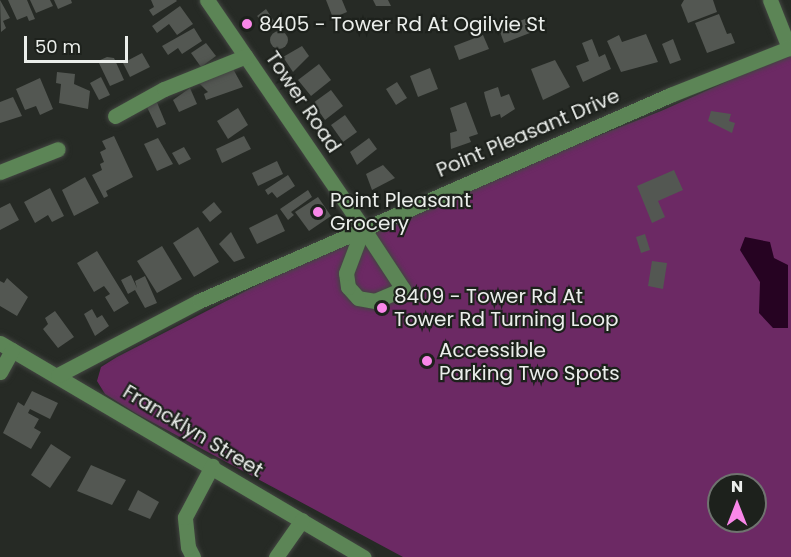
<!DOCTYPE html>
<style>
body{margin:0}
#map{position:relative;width:791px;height:557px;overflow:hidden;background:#262a25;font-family:Poppins,sans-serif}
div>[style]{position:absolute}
.green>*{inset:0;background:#6c2964}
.water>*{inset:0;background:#260322}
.building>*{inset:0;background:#535752}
.round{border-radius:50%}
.roads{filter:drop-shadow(0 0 2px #424541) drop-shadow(0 0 2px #424541)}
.minor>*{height:15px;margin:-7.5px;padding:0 7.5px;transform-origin:7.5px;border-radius:7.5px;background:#5c8556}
.dots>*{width:16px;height:16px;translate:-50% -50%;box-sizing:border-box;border:3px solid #1d211c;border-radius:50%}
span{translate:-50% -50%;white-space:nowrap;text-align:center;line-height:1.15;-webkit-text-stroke:4.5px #1d211c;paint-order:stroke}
.poi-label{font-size:20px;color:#ebeeeb}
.left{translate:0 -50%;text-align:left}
.street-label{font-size:20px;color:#ebeeeb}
.north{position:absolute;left:707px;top:473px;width:60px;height:60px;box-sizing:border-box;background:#1d211c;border:2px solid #6f736f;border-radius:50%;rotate:0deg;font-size:16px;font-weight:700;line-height:24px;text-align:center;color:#ebeeeb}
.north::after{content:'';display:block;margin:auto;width:21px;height:27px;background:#f987e9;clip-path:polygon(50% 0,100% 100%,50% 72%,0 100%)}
.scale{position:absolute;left:24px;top:36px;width:104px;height:27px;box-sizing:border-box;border:3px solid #ebeeeb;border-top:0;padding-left:8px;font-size:18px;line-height:21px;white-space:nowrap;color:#ebeeeb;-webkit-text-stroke:4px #1d211c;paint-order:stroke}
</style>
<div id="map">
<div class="green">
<i style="clip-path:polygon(evenodd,791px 53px,791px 557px,403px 557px,137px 414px,105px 394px,97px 381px,101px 367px,117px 357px,382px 221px,661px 111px,791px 53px,719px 485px,755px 485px,755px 521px,719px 521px,719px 485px)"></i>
</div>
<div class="water">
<i style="clip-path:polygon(745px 237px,770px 242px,774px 258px,788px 265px,788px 328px,773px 328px,759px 313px,760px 282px,740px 250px)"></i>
</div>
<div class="building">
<i style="clip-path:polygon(0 0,10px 18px,3px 21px,6px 28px,1px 32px)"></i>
<i style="clip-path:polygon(8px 0,27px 0,35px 19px,29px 21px,27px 16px,17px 20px)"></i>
<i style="clip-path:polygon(30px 0,50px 0,53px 6px,36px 13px)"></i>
<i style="clip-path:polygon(54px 0,71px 0,72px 3px,58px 9px)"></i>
<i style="clip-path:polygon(151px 0,176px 0,177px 1px,153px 16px,149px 10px,154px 7px)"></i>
<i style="clip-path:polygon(326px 0,342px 0,347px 12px,333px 18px)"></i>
<i style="clip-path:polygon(373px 0,388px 0,391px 6px,376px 6px)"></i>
<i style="clip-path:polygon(684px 0,713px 0,717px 12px,688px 23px,681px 5px)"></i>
<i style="clip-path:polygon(180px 6px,193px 24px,177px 35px,169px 24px,157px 33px,152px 26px)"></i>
<i style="clip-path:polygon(266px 9px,276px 24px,264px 31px,260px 23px,263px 22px,257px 16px)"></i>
<i style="clip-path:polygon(719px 14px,727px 34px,731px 33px,735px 43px,707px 53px,695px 23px)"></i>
<i style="clip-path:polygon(530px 17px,535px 31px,504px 43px,499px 29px)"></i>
<i style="clip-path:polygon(194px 28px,202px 41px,182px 54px,178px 48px,168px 55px,162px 46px)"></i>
<i class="round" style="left:270px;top:31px;width:18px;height:18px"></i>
<i style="clip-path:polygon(646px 34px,658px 62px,621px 72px,607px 41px,619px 35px,622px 42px)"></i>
<i style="clip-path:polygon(483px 35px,489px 49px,459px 60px,454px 46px)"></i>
<i style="clip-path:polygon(592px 39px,599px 57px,605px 54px,611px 69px,583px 82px,576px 66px,589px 61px,582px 43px)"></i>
<i style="clip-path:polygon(673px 39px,681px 60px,670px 64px,662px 44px)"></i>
<i style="clip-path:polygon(206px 43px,216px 56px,201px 67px,191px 53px)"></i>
<i style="clip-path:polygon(302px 46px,309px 56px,293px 72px,283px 57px)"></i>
<i style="clip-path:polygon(142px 53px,150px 67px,130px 77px,123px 63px)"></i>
<i style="clip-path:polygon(107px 57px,114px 58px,124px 80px,110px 86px,98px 61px)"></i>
<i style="clip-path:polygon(555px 60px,570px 87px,543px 100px,531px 69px)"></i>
<i style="clip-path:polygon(319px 64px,331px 80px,311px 96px,298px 80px)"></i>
<i style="clip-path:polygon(232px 67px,243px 87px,206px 100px,204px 94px,208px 92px,199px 83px,202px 79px)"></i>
<i style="clip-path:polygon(430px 68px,438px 89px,418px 97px,410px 76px)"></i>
<i style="clip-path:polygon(57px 72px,75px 74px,74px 84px,90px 91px,88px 109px,59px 103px,61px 84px,56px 83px)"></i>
<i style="clip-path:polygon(101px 77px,110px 95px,99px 100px,90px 83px)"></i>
<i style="clip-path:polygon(40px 78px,53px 109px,40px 115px,36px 106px,25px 110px,16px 89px)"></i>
<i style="clip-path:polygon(397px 82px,407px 98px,396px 105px,386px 89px)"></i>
<i style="clip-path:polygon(498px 87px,501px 97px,509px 94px,515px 109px,501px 118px,500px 114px,491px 117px,485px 97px,484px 92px)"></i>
<i style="clip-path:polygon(190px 88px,197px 104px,179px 112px,173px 100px)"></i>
<i style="clip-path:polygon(331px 90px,343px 106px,325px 120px,313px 103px)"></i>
<i style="clip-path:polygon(13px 97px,22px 116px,0 123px,0 102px)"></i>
<i style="clip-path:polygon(156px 100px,166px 124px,157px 128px,146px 105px)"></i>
<i style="clip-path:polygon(466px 102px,478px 134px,469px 137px,471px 142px,451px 149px,450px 133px,457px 131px,450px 108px)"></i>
<i style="clip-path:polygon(238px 108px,248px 125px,228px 139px,217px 121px)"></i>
<i style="clip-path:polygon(711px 111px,731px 114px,729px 121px,735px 123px,732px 133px,708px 121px)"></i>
<i style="clip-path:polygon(345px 115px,357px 132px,343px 142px,331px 125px)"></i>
<i style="clip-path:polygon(114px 136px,133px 177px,106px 191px,108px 196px,104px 198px,92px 175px,102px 170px,100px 164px,104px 162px,100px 152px,106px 149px,102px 141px)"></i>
<i style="clip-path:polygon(244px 136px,251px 149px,222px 163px,216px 149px)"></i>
<i style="clip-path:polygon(158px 138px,173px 164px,157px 171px,144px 144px)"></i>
<i style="clip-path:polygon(369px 138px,377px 149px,357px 165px,350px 152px)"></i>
<i style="clip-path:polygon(184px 147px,191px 159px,179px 165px,172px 153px)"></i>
<i style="clip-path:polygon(277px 161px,283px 174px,258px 186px,252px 173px)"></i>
<i style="clip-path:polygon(383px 165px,395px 178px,372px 190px,366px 174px)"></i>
<i style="clip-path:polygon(674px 170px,683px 190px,658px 201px,665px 217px,652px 223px,637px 186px)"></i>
<i style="clip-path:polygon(288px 175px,295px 186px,277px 198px,272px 192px,268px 195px,265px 190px)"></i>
<i style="clip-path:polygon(85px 177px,99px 203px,74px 216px,62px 190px)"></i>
<i style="clip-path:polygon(50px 188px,64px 216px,52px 222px,48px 215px,35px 223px,24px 202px)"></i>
<i style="clip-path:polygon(308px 190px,312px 197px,291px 212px,294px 215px,288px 220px,280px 209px)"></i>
<i style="clip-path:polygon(318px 197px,331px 216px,309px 231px,295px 212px)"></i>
<i style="clip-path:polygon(214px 202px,222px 212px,210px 222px,202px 212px)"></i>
<i style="clip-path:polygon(10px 203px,19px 220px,0 230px,0 208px)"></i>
<i style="clip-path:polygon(277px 214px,285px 231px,257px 244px,249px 228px)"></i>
<i style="clip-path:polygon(198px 227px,219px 262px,194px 277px,173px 243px)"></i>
<i style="clip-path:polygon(231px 232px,245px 258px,234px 262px,219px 244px)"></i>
<i style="clip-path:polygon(645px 234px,650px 250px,641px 253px,636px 237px)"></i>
<i style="clip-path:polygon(162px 246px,182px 279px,157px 293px,137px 261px)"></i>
<i style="clip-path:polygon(97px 251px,129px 303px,114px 312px,105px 297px,110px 294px,104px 286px,94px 292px,77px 263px)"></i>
<i style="clip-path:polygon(652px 261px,667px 263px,663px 289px,648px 286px)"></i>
<i style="clip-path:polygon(131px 275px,137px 288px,135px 281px,145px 276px,157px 303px,145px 308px,135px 290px,128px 294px,121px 280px)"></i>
<i style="clip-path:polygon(7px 278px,28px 297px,17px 316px,0 306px,0 281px,4px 283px)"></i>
<i style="clip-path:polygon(92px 309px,97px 318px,102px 315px,109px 326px,95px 336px,84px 314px)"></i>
<i style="clip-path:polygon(55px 311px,74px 337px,58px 348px,43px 329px,48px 324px,45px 318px)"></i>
<i style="clip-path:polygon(32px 391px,58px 403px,50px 419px,30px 409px,28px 413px,39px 419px,34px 428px,41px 432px,31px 449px,3px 433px,18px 402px,24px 406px)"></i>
<i style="clip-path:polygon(51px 444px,71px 457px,50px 488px,31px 475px)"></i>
<i style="clip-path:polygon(91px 465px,126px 480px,112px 505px,77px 491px)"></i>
<i style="clip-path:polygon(138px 490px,159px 502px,150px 519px,128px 510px)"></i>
</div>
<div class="roads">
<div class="minor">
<i style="left:207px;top:0;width:276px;rotate:55.6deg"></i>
<i style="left:363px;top:228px;width:73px;rotate:56.7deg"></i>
<i style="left:403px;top:289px;width:30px;rotate:157deg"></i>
<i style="left:375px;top:301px;width:17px;rotate:-170deg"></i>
<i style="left:358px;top:298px;width:15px;rotate:-132deg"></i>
<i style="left:348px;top:287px;width:14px;rotate:-98deg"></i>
<i style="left:346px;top:273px;width:48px;rotate:-69.3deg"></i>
<i style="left:770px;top:0;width:52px;rotate:68.4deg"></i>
<i style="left:115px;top:116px;width:56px;rotate:-28.9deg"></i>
<i style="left:164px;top:89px;width:88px;rotate:-21.9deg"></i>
<i style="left:0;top:172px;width:62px;rotate:-21.6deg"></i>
<i style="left:0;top:343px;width:422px;rotate:30.5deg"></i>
<i style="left:0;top:372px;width:25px;rotate:-61deg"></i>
<i style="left:58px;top:375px;width:159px;rotate:-27.7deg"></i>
<i style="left:199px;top:301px;width:514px;rotate:-23.62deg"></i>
<i style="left:670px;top:95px;width:130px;rotate:-21.6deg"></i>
<i style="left:193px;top:557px;width:11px;rotate:-117deg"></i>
<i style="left:188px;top:547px;width:30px;rotate:-96deg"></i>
<i style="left:185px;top:517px;width:58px;rotate:-62.1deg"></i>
<i style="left:276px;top:557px;width:45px;rotate:-54.9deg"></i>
</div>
</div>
<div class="dots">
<i style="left:247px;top:24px;background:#f987e9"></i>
<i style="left:318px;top:212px;background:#f987e9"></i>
<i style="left:382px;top:308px;background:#f987e9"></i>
<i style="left:427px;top:361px;background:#f987e9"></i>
</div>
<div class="poi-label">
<span class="left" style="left:259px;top:24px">8405 - Tower Rd At Ogilvie St</span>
<span class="left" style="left:330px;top:212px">Point Pleasant<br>Grocery</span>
<span class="left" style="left:394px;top:308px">8409 - Tower Rd At<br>Tower Rd Turning Loop</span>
<span class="left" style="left:439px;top:362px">Accessible<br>Parking Two Spots</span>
</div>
<div class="street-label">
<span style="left:303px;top:102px;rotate:56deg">Tower Road</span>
<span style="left:528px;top:133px;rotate:-23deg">Point Pleasant Drive</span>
<span style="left:193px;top:431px;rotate:31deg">Francklyn Street</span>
</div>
<div class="north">N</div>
<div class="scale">50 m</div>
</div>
